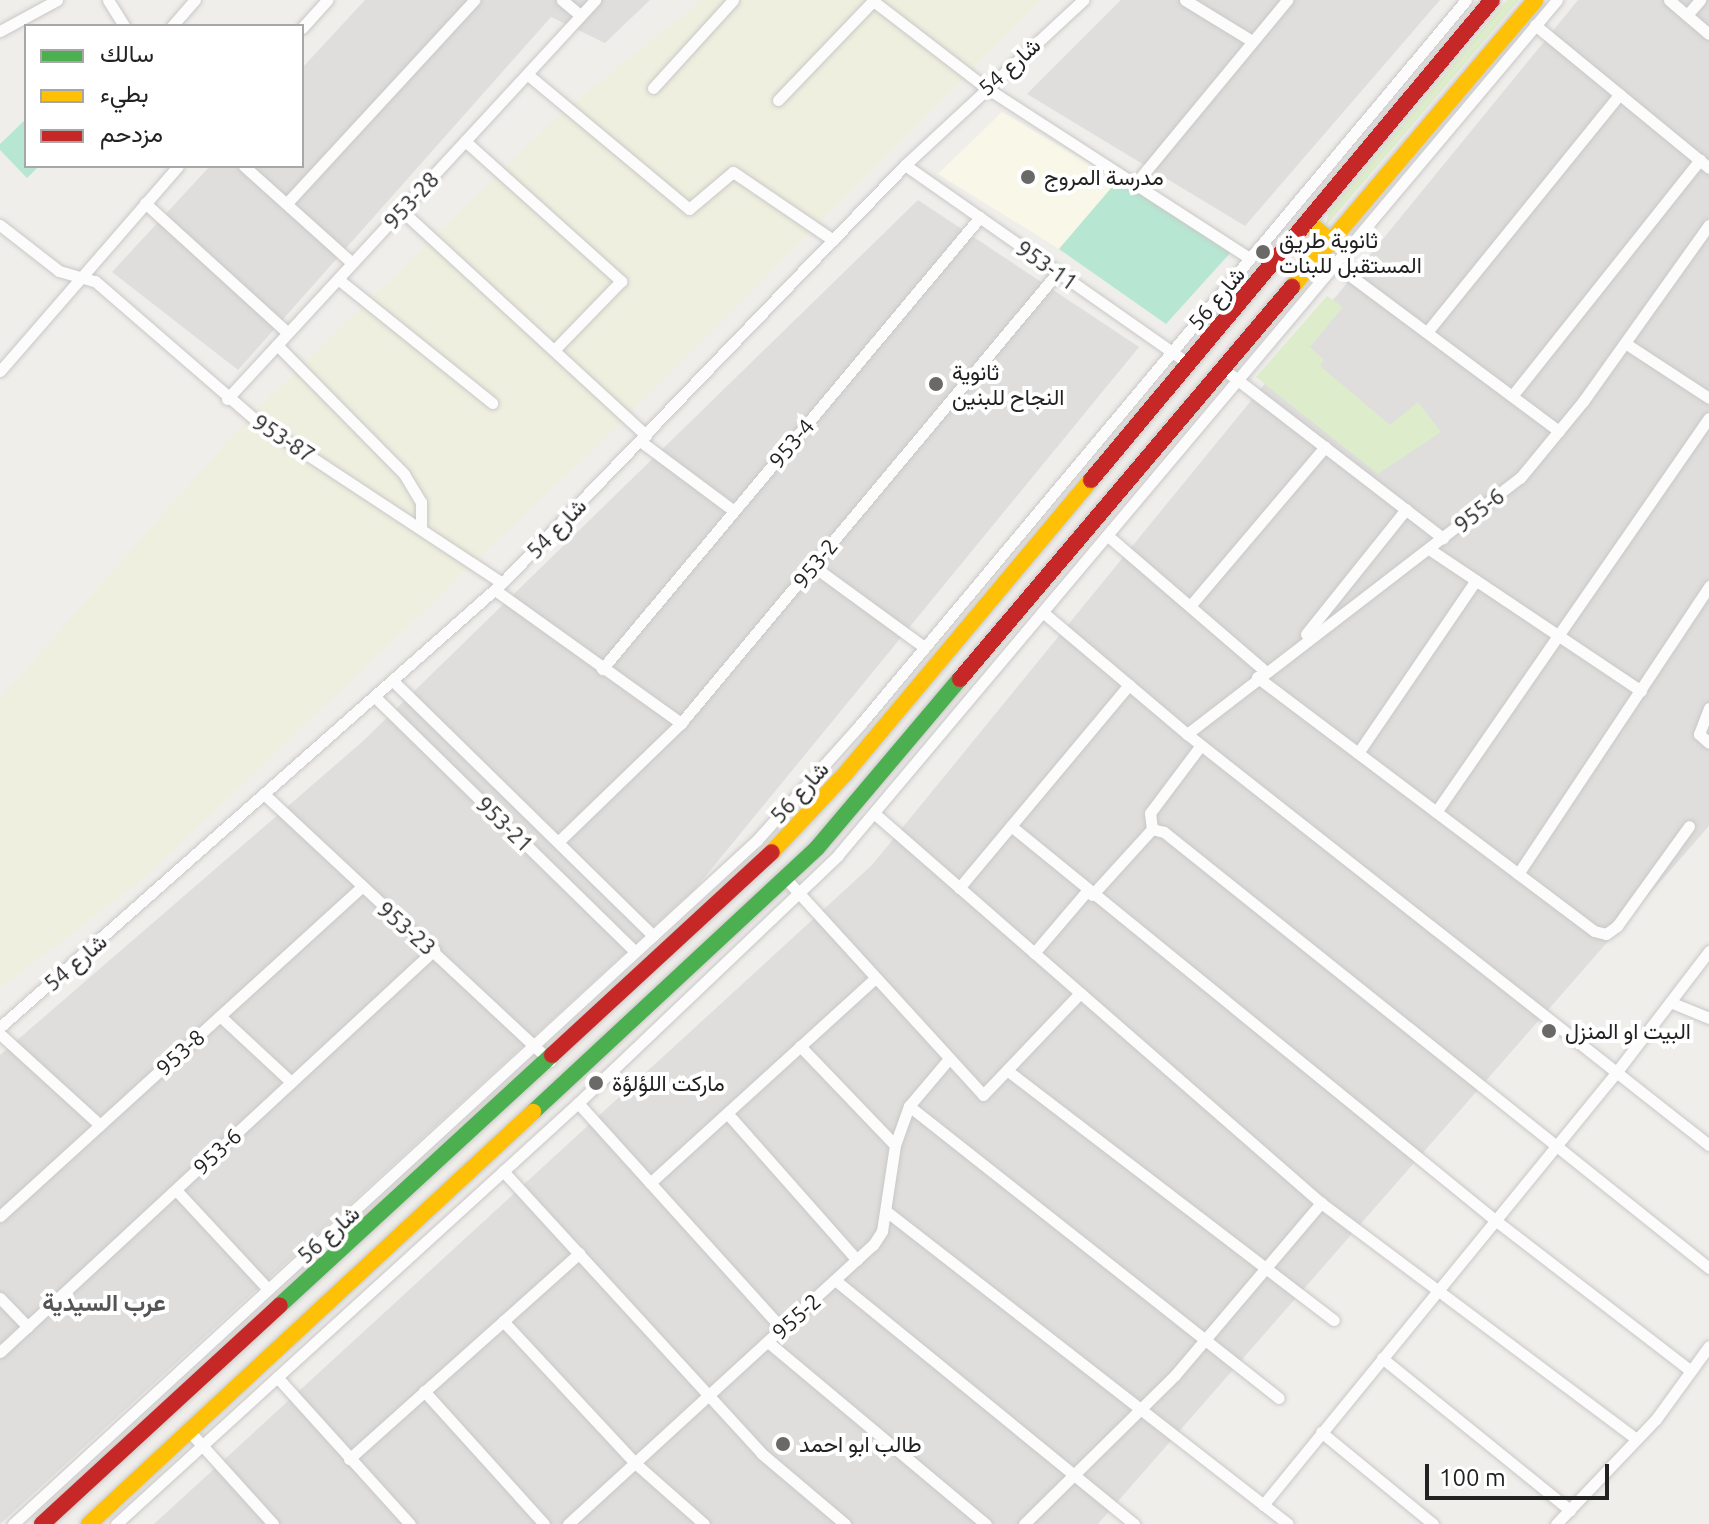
<!DOCTYPE html>
<meta charset="utf-8">
<style>
body{margin:0}
#map{position:relative;width:1709px;height:1524px;overflow:hidden;background:#f0eeeb;font-family:Ubuntu,Vazirmatn,sans-serif}
div>[style]{position:absolute}
.residential>*{inset:0;background:#dfdedc}
.education>*{inset:0;background:#f8f7e8}
.farmland>*{inset:0;background:#efefdf}
.grass>*{inset:0;background:#ddeccb}
.pitch>*{inset:0;background:#b7e6d2}
.roads{filter:drop-shadow(0 0 2px #c9c8c7) drop-shadow(0 0 2px #c9c8c7)}
.street>*{height:11px;margin:-5.5px;padding:0 5.5px;transform-origin:5.5px;border-radius:5.5px;background:#fdfcfc}
.fast>*{height:16px;margin:-8px;padding:0 8px;transform-origin:8px;border-radius:8px;background:#4caf50}
.slow>*{height:16px;margin:-8px;padding:0 8px;transform-origin:8px;border-radius:8px;background:#ffc107}
.jam>*{height:16px;margin:-8px;padding:0 8px;transform-origin:8px;border-radius:8px;background:#c62828}
.dots>*{width:22px;height:22px;translate:-50% -50%;box-sizing:border-box;border:4px solid #fff;border-radius:50%}
span{translate:-50% -50%;white-space:nowrap;text-align:center;line-height:1.15;-webkit-text-stroke:8px #fff;paint-order:stroke}
.street-label{font-size:22px;color:#222}
.poi-label{font-size:22px;color:#222}
.left{translate:0 -50%;text-align:left}
.neighbourhood-label{font-size:24px;color:#555;font-weight:700}
.legend{position:absolute;left:24px;top:24px;width:280px;height:144px;box-sizing:border-box;background:#fff;border:2px solid #a7a7a7;margin:0;padding:10px 14px;list-style:none;font-size:24px;color:#222}
.legend li{display:flex;align-items:center;gap:16px;height:40px}
.legend b{width:40px;border:2px solid #a7a7a7}
.scale{position:absolute;left:1425px;top:1464px;width:184px;height:36px;box-sizing:border-box;border:4px solid #222;border-top:0;padding-left:10px;font-size:24px;line-height:28px;white-space:nowrap;color:#222;-webkit-text-stroke:6px #fff;paint-order:stroke}
</style>
<div id="map">
<div class="residential">
<i style="clip-path:polygon(365px 0,650px 0,605px 43px,551px 17px,238px 370px,112px 272px,210px 166px,302px 166px,302px 68px)"></i>
<i style="clip-path:polygon(1121px 0,1440px 0,1245px 226px,1027px 94px)"></i>
<i style="clip-path:polygon(1578px 0,1709px 0,1709px 826px,1098px 1524px,154px 1524px,872px 865px)"></i>
<i style="clip-path:polygon(918px 200px,1139px 347px,695px 889px,0 1524px,0 1055px,362px 742px)"></i>
</div>
<div class="education">
<i style="clip-path:polygon(1002px 112px,1118px 180px,1059px 249px,938px 174px)"></i>
</div>
<div class="farmland">
<i style="clip-path:polygon(702px 0,1041px 0,601px 442px,143px 879px,0 988px,0 698px,251px 415px,564px 110px)"></i>
</div>
<div class="grass">
<i style="clip-path:polygon(1507px 0,1519px 0,1325px 227px,1329px 212px)"></i>
<i style="clip-path:polygon(1327px 296px,1343px 307px,1310px 347px,1324px 360px,1320px 366px,1390px 425px,1418px 402px,1441px 432px,1378px 474px,1256px 377px)"></i>
</div>
<div class="pitch">
<i style="clip-path:polygon(26px 119px,26px 166px,39px 166px,27px 178px,0 150px,0 144px)"></i>
<i style="clip-path:polygon(1118px 180px,1232px 251px,1166px 324px,1059px 249px)"></i>
</div>
<div class="roads">
<div class="street">
<i style="left:108px;top:0;width:31px;rotate:58deg"></i>
<i style="left:562px;top:0;width:23px;rotate:40deg"></i>
<i style="left:872px;top:0;width:143px;rotate:37.6deg"></i>
<i style="left:985px;top:87px;width:315px;rotate:32.9deg"></i>
<i style="left:1185px;top:0;width:79px;rotate:31.5deg"></i>
<i style="left:1669px;top:0;width:52px;rotate:40.4deg"></i>
<i style="left:1687px;top:15px;width:20px;rotate:-49deg"></i>
<i style="left:1535px;top:25px;width:225px;rotate:39.4deg"></i>
<i style="left:172px;top:26px;width:35px;rotate:-49deg"></i>
<i style="left:302px;top:28px;width:38px;rotate:-48deg"></i>
<i style="left:0;top:31px;width:65px;rotate:-28.5deg"></i>
<i style="left:527px;top:74px;width:211px;rotate:39.8deg"></i>
<i style="left:689px;top:209px;width:57px;rotate:-40.1deg"></i>
<i style="left:733px;top:172px;width:121px;rotate:34.2deg"></i>
<i style="left:653px;top:88px;width:119px;rotate:-47.7deg"></i>
<i style="left:778px;top:100px;width:137px;rotate:-46.2deg"></i>
<i style="left:465px;top:141px;width:210px;rotate:41.9deg"></i>
<i style="left:621px;top:281px;width:93px;rotate:134.1deg"></i>
<i style="left:905px;top:165px;width:347px;rotate:35deg"></i>
<i style="left:244px;top:166px;width:145px;rotate:41.9deg"></i>
<i style="left:1135px;top:184px;width:239px;rotate:-50.4deg"></i>
<i style="left:145px;top:203px;width:193px;rotate:42.3deg"></i>
<i style="left:287px;top:203px;width:276px;rotate:-47.3deg"></i>
<i style="left:401px;top:210px;width:333px;rotate:42.6deg"></i>
<i style="left:0;top:225px;width:75px;rotate:37.9deg"></i>
<i style="left:59px;top:271px;width:37px;rotate:16deg"></i>
<i style="left:95px;top:281px;width:216px;rotate:40.9deg"></i>
<i style="left:258px;top:422px;width:292px;rotate:33.4deg"></i>
<i style="left:1336px;top:265px;width:278px;rotate:36.7deg"></i>
<i style="left:338px;top:279px;width:198px;rotate:38.8deg"></i>
<i style="left:1427px;top:332px;width:306px;rotate:-51deg"></i>
<i style="left:1625px;top:343px;width:100px;rotate:33.2deg"></i>
<i style="left:277px;top:345px;width:181px;rotate:45.4deg"></i>
<i style="left:404px;top:474px;width:33px;rotate:59deg"></i>
<i style="left:421px;top:502px;width:26px;rotate:90deg"></i>
<i style="left:0;top:371px;width:271px;rotate:-49deg"></i>
<i style="left:1226px;top:371px;width:274px;rotate:37.6deg"></i>
<i style="left:1512px;top:396px;width:302px;rotate:-51.5deg"></i>
<i style="left:227px;top:399px;width:543px;rotate:-47.31deg"></i>
<i style="left:640px;top:441px;width:117px;rotate:36.7deg"></i>
<i style="left:1108px;top:536px;width:207px;rotate:40.7deg"></i>
<i style="left:1429px;top:549px;width:255px;rotate:33.8deg"></i>
<i style="left:813px;top:566px;width:137px;rotate:36.1deg"></i>
<i style="left:495px;top:590px;width:229px;rotate:35.6deg"></i>
<i style="left:1190px;top:606px;width:209px;rotate:-49.7deg"></i>
<i style="left:1045px;top:614px;width:186px;rotate:40.2deg"></i>
<i style="left:1187px;top:734px;width:664px;rotate:38.22deg"></i>
<i style="left:1306px;top:634px;width:160px;rotate:-51.3deg"></i>
<i style="left:602px;top:669px;width:589px;rotate:-50.09deg"></i>
<i style="left:1257px;top:677px;width:422px;rotate:37deg"></i>
<i style="left:1594px;top:931px;width:12px;rotate:14deg"></i>
<i style="left:1606px;top:934px;width:14px;rotate:-36deg"></i>
<i style="left:1617px;top:926px;width:123px;rotate:-54.2deg"></i>
<i style="left:393px;top:681px;width:364px;rotate:44.4deg"></i>
<i style="left:375px;top:697px;width:364px;rotate:44.4deg"></i>
<i style="left:1709px;top:708px;width:28px;rotate:111deg"></i>
<i style="left:1699px;top:734px;width:13px;rotate:42deg"></i>
<i style="left:1187px;top:734px;width:420px;rotate:-37.6deg"></i>
<i style="left:1520px;top:478px;width:101px;rotate:-50.6deg"></i>
<i style="left:1584px;top:400px;width:215px;rotate:-54.5deg"></i>
<i style="left:1358px;top:753px;width:209px;rotate:-55.7deg"></i>
<i style="left:265px;top:795px;width:390px;rotate:43deg"></i>
<i style="left:1436px;top:812px;width:479px;rotate:-55.3deg"></i>
<i style="left:875px;top:814px;width:592px;rotate:41.09deg"></i>
<i style="left:1321px;top:1203px;width:394px;rotate:36.8deg"></i>
<i style="left:1011px;top:826px;width:624px;rotate:39.15deg"></i>
<i style="left:1495px;top:1220px;width:247px;rotate:37.6deg"></i>
<i style="left:1152px;top:829px;width:12px;rotate:14deg"></i>
<i style="left:1164px;top:832px;width:698px;rotate:38.66deg"></i>
<i style="left:1152px;top:829px;width:16px;rotate:-97deg"></i>
<i style="left:1150px;top:813px;width:85px;rotate:-53.1deg"></i>
<i style="left:559px;top:841px;width:170px;rotate:-44deg"></i>
<i style="left:681px;top:723px;width:588px;rotate:-50.11deg"></i>
<i style="left:1518px;top:874px;width:346px;rotate:-56.4deg"></i>
<i style="left:786px;top:879px;width:292px;rotate:47.6deg"></i>
<i style="left:983px;top:1095px;width:141px;rotate:-46.4deg"></i>
<i style="left:959px;top:888px;width:265px;rotate:-50.1deg"></i>
<i style="left:1092px;top:895px;width:89px;rotate:-47.7deg"></i>
<i style="left:1034px;top:953px;width:82px;rotate:-49.5deg"></i>
<i style="left:1670px;top:1002px;width:42px;rotate:22.3deg"></i>
<i style="left:220px;top:1016px;width:97px;rotate:42.9deg"></i>
<i style="left:0;top:1027px;width:670px;rotate:-41.49deg"></i>
<i style="left:502px;top:583px;width:581px;rotate:-46.05deg"></i>
<i style="left:905px;top:165px;width:243px;rotate:-42.8deg"></i>
<i style="left:0;top:1034px;width:135px;rotate:42.3deg"></i>
<i style="left:800px;top:1046px;width:137px;rotate:46.2deg"></i>
<i style="left:1008px;top:1071px;width:410px;rotate:37.4deg"></i>
<i style="left:578px;top:1103px;width:304px;rotate:47.9deg"></i>
<i style="left:909px;top:1106px;width:471px;rotate:38.3deg"></i>
<i style="left:727px;top:1113px;width:196px;rotate:48.5deg"></i>
<i style="left:503px;top:1171px;width:382px;rotate:47.5deg"></i>
<i style="left:761px;top:1453px;width:110px;rotate:40.2deg"></i>
<i style="left:650px;top:1183px;width:302px;rotate:-42.3deg"></i>
<i style="left:176px;top:1190px;width:135px;rotate:47.1deg"></i>
<i style="left:886px;top:1211px;width:509px;rotate:37.9deg"></i>
<i style="left:0;top:1216px;width:487px;rotate:-42.3deg"></i>
<i style="left:835px;top:1280px;width:386px;rotate:39.2deg"></i>
<i style="left:0;top:1298px;width:40px;rotate:46deg"></i>
<i style="left:503px;top:1321px;width:194px;rotate:47.1deg"></i>
<i style="left:635px;top:1463px;width:92px;rotate:41.5deg"></i>
<i style="left:768px;top:1342px;width:284px;rotate:39.9deg"></i>
<i style="left:0;top:1352px;width:592px;rotate:-42.81deg"></i>
<i style="left:1382px;top:1358px;width:242px;rotate:39deg"></i>
<i style="left:277px;top:1377px;width:198px;rotate:47.9deg"></i>
<i style="left:424px;top:1391px;width:179px;rotate:47.9deg"></i>
<i style="left:190px;top:1432px;width:124px;rotate:47.9deg"></i>
<i style="left:1321px;top:1432px;width:145px;rotate:39.4deg"></i>
<i style="left:349px;top:1459px;width:309px;rotate:-41.8deg"></i>
<i style="left:1263px;top:1505px;width:556px;rotate:-50.76deg"></i>
<i style="left:1615px;top:1074px;width:155px;rotate:-52.6deg"></i>
<i style="left:13px;top:1524px;width:1011px;rotate:-42.59deg"></i>
<i style="left:757px;top:840px;width:153px;rotate:-48.2deg"></i>
<i style="left:859px;top:726px;width:946px;rotate:-50.1deg"></i>
<i style="left:116px;top:1524px;width:625px;rotate:-42.34deg"></i>
<i style="left:578px;top:1103px;width:359px;rotate:-43.6deg"></i>
<i style="left:838px;top:855px;width:1117px;rotate:-49.94deg"></i>
<i style="left:568px;top:1524px;width:413px;rotate:-42.5deg"></i>
<i style="left:873px;top:1245px;width:17px;rotate:-57deg"></i>
<i style="left:882px;top:1231px;width:87px;rotate:-81.4deg"></i>
<i style="left:895px;top:1145px;width:41px;rotate:-70.3deg"></i>
<i style="left:909px;top:1106px;width:59px;rotate:-49.8deg"></i>
<i style="left:1024px;top:1524px;width:212px;rotate:-44.6deg"></i>
<i style="left:1175px;top:1375px;width:226px;rotate:-49.7deg"></i>
<i style="left:1556px;top:1524px;width:145px;rotate:-46.4deg"></i>
<i style="left:1656px;top:1419px;width:90px;rotate:-54deg"></i>
</div>
<div class="fast">
<i style="left:533px;top:1112px;width:388px;rotate:-42.9deg"></i>
<i style="left:817px;top:848px;width:221px;rotate:-49.8deg"></i>
<i style="left:280px;top:1305px;width:369px;rotate:-42.6deg"></i>
</div>
<div class="slow">
<i style="left:1308px;top:222px;width:33px;rotate:40deg"></i>
<i style="left:1292px;top:287px;width:376px;rotate:-49.7deg"></i>
<i style="left:772px;top:852px;width:107px;rotate:-46.9deg"></i>
<i style="left:845px;top:774px;width:383px;rotate:-50.1deg"></i>
<i style="left:89px;top:1524px;width:606px;rotate:-42.86deg"></i>
</div>
<div class="jam">
<i style="left:1091px;top:480px;width:625px;rotate:-50.12deg"></i>
<i style="left:960px;top:679px;width:514px;rotate:-49.74deg"></i>
<i style="left:552px;top:1055px;width:299px;rotate:-42.7deg"></i>
<i style="left:42px;top:1524px;width:323px;rotate:-42.6deg"></i>
</div>
</div>
<div class="dots">
<i style="left:1028px;top:177px;background:#6a6968"></i>
<i style="left:1263px;top:252px;background:#6a6968"></i>
<i style="left:936px;top:384px;background:#6a6968"></i>
<i style="left:1549px;top:1031px;background:#6a6968"></i>
<i style="left:596px;top:1083px;background:#6a6968"></i>
<i style="left:783px;top:1444px;background:#6a6968"></i>
</div>
<div class="street-label">
<span style="left:1009px;top:66px;rotate:-42deg">شارع 54</span>
<span style="left:411px;top:200px;rotate:-47deg">953-28</span>
<span style="left:1047px;top:265px;rotate:35deg">953-11</span>
<span style="left:1216px;top:298px;rotate:-50deg">شارع 56</span>
<span style="left:284px;top:438px;rotate:33deg">953-87</span>
<span style="left:791px;top:443px;rotate:-50deg">953-4</span>
<span style="left:1479px;top:510px;rotate:-38deg">955-6</span>
<span style="left:556px;top:528px;rotate:-46deg">شارع 54</span>
<span style="left:815px;top:563px;rotate:-51deg">953-2</span>
<span style="left:799px;top:792px;rotate:-48deg">شارع 56</span>
<span style="left:505px;top:824px;rotate:44deg">953-21</span>
<span style="left:407px;top:928px;rotate:41deg">953-23</span>
<span style="left:75px;top:962px;rotate:-41deg">شارع 54</span>
<span style="left:180px;top:1052px;rotate:-42deg">953-8</span>
<span style="left:217px;top:1151px;rotate:-43deg">953-6</span>
<span style="left:328px;top:1234px;rotate:-42deg">شارع 56</span>
<span style="left:796px;top:1316px;rotate:-42deg">955-2</span>
</div>
<div class="poi-label">
<span class="left" style="left:1044px;top:177px">مدرسة المروج</span>
<span class="left" style="left:1279px;top:252px">ثانوية طريق<br>المستقبل للبنات</span>
<span class="left" style="left:952px;top:384px">ثانوية<br>النجاح للبنين</span>
<span class="left" style="left:1565px;top:1031px">البيت او المنزل</span>
<span class="left" style="left:612px;top:1083px">ماركت اللؤلؤة</span>
<span class="left" style="left:799px;top:1444px">طالب ابو احمد</span>
</div>
<div class="neighbourhood-label">
<span style="left:104px;top:1303px">عرب السيدية</span>
</div>
<ul class="legend">
<li><b style="height:10px;background:#4caf50"></b>سالك</li>
<li><b style="height:10px;background:#ffc107"></b>بطيء</li>
<li><b style="height:10px;background:#c62828"></b>مزدحم</li>
</ul>
<div class="scale">100 m</div>
</div>
